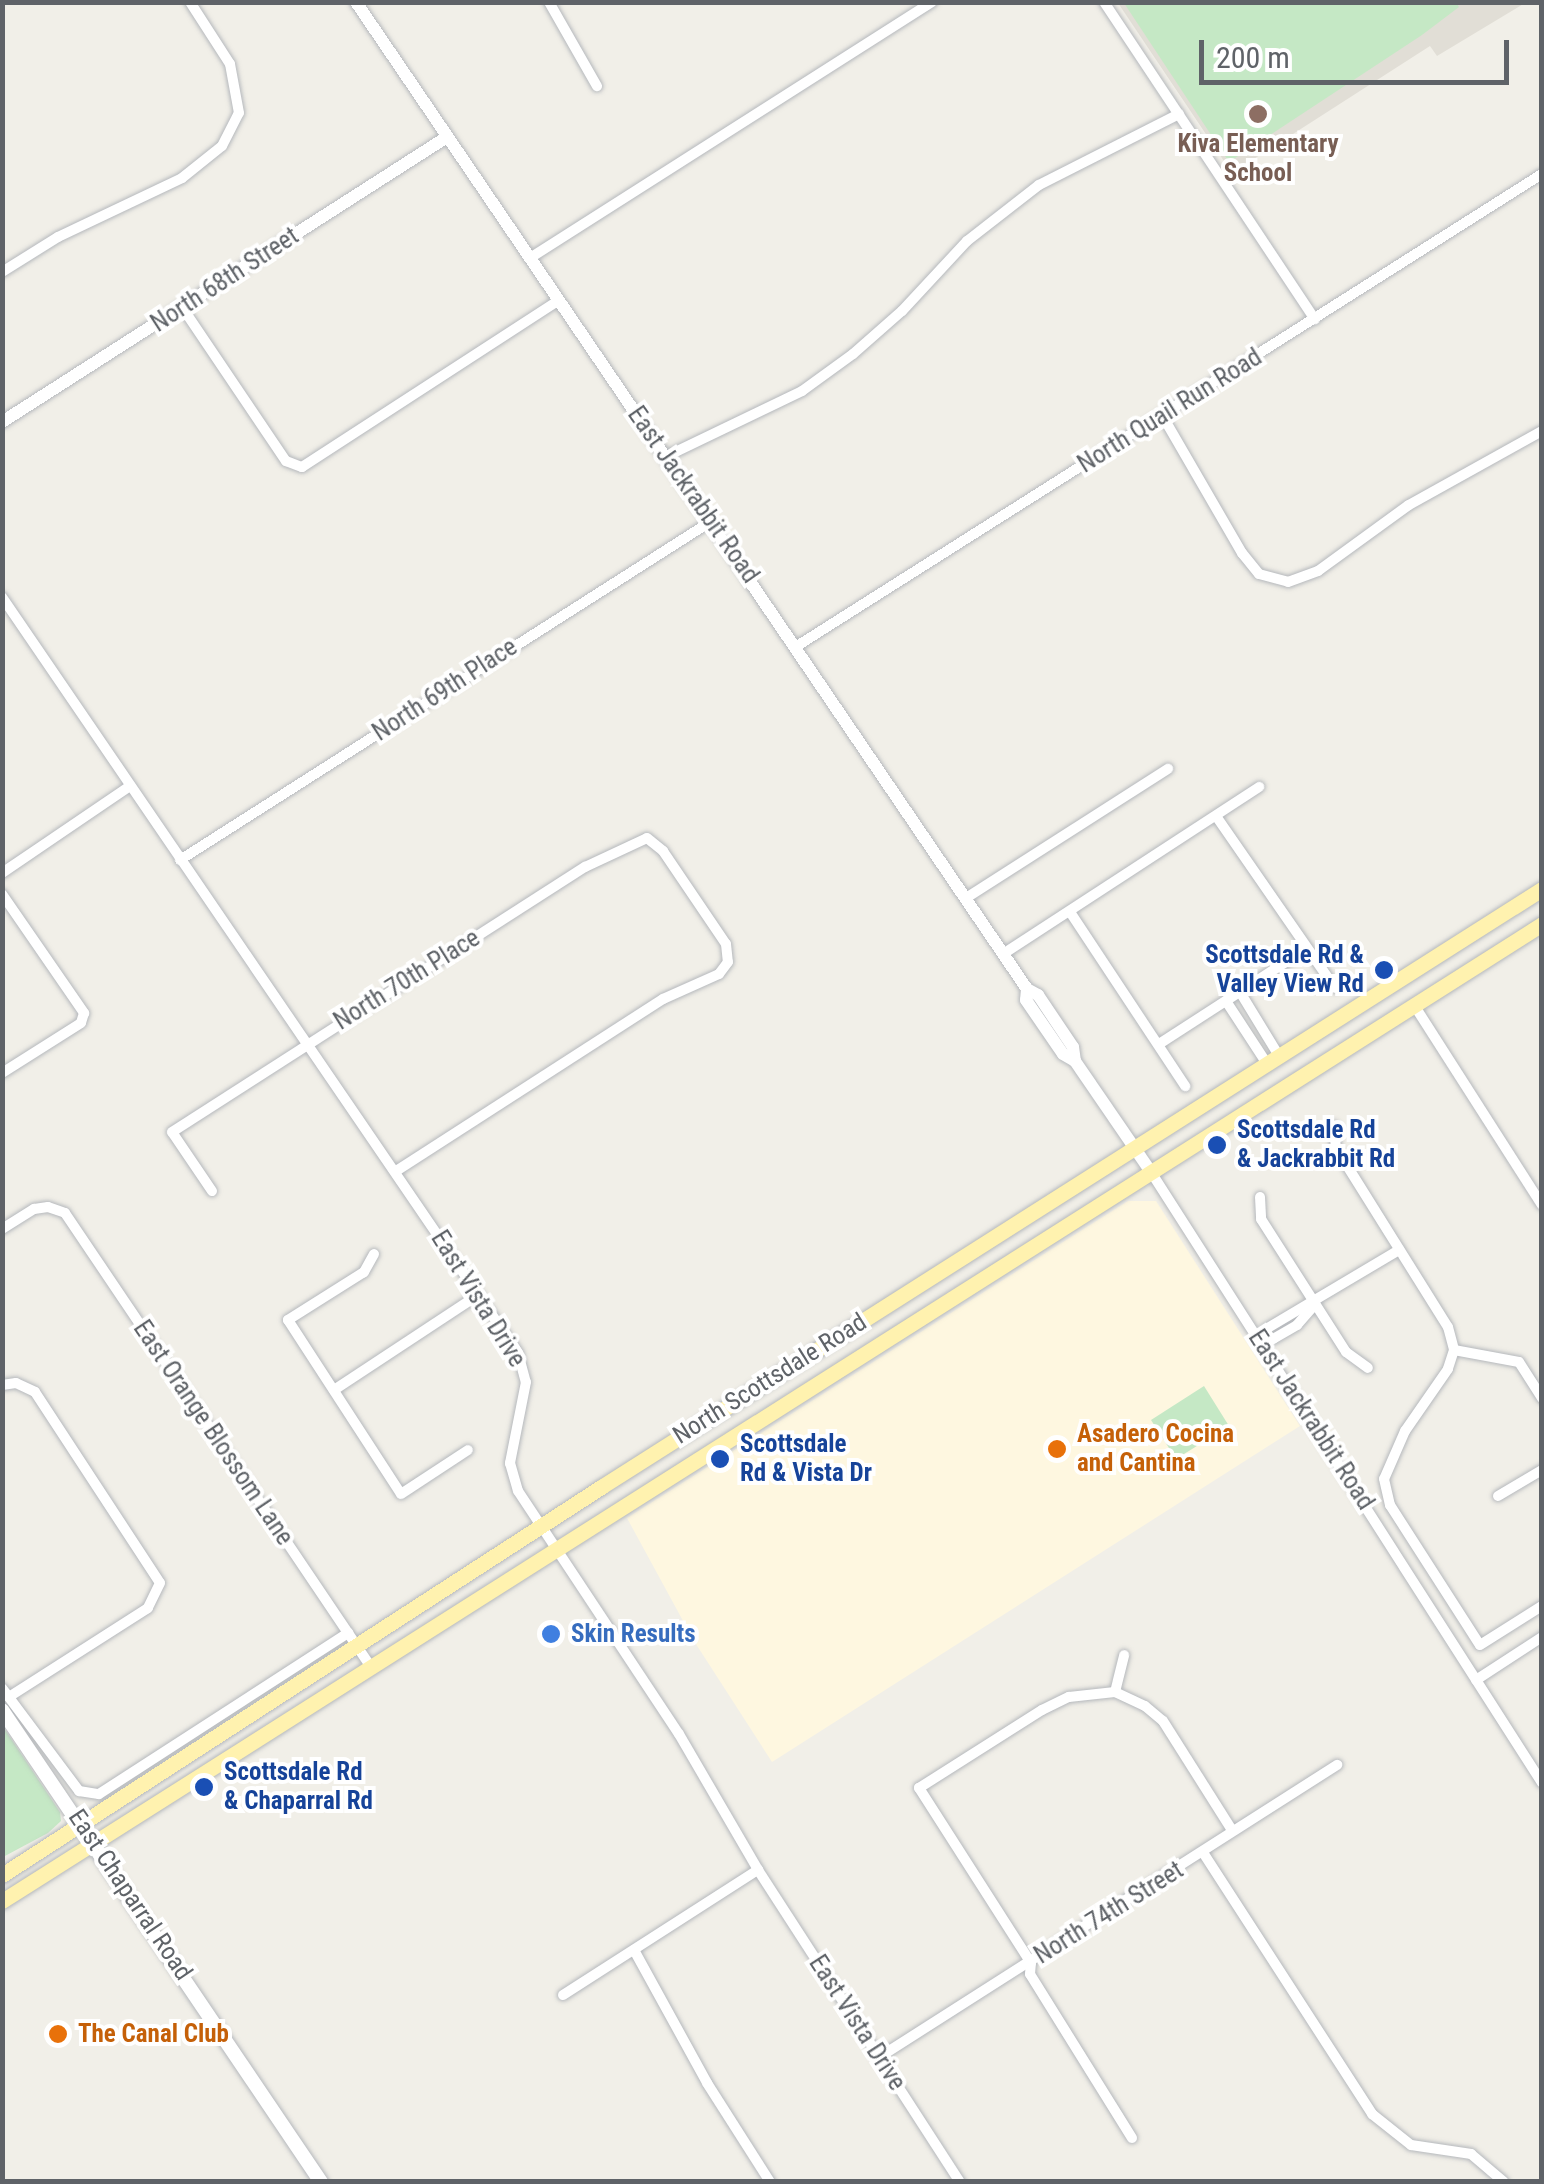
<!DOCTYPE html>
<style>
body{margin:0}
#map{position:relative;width:1544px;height:2184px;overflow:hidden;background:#f1efe8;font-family:"Roboto Condensed",sans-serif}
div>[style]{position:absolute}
.commercial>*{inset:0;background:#fef7e0}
.education>*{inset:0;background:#e1ded6}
.green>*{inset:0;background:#c5e8c5}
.roads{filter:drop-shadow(0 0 2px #b5b8bc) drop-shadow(0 0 2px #b5b8bc)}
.minor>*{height:10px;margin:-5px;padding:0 5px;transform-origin:5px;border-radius:5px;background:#fff}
.tertiary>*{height:12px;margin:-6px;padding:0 6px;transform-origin:6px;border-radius:6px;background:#fff}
.secondary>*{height:14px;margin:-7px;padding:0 7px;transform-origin:7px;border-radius:7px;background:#fff}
.primary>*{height:15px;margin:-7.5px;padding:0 7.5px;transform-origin:7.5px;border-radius:7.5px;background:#fff2af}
.dots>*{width:28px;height:28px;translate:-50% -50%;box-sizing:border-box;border:5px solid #fff;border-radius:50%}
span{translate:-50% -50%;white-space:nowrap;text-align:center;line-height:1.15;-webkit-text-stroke:8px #fff;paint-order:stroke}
.education-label{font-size:25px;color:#785e54;font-weight:700}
.street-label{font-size:25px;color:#5f6368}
.transit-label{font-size:25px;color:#164399;font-weight:700}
.right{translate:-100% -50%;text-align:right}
.left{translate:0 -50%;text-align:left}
.food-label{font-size:25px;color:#c56008;font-weight:700}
.shop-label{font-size:25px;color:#366cbe;font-weight:700}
.frame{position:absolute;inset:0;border:5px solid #5f6368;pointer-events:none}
.scale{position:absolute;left:1199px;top:40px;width:310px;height:45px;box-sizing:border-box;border:5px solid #5f6368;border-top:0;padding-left:12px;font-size:30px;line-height:35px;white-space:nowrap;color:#5f6368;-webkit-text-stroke:8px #fff;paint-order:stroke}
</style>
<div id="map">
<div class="commercial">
<i style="clip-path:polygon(1128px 1201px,1156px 1201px,1300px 1426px,772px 1762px,694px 1641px,627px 1518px)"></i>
</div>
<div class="education">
<i style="clip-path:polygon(1118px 3px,1525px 3px,1437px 56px,1430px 46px,1232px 173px)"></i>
</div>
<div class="green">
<i style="clip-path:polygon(1456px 2px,1459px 7px,1422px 35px,1229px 162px,1124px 3px)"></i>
<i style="clip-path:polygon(1204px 1386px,1229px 1426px,1176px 1459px,1151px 1420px)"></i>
<i style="clip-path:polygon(2px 1725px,60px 1812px,61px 1821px,48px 1833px,3px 1857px)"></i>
</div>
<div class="roads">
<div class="minor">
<i style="left:549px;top:2px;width:97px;rotate:60.3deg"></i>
<i style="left:1104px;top:2px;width:381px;rotate:56.4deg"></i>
<i style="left:530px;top:258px;width:477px;rotate:-32.5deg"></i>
<i style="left:2px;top:272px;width:66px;rotate:-32deg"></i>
<i style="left:58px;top:237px;width:137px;rotate:-25.4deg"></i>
<i style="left:182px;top:178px;width:51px;rotate:-38.7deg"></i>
<i style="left:222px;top:146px;width:37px;rotate:-63deg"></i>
<i style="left:239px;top:113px;width:50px;rotate:-100.4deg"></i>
<i style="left:230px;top:64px;width:74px;rotate:-122.8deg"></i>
<i style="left:182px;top:307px;width:186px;rotate:56deg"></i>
<i style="left:286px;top:461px;width:17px;rotate:21deg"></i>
<i style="left:302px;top:467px;width:306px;rotate:-33deg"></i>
<i style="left:1162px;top:415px;width:160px;rotate:59.9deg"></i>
<i style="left:1242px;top:553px;width:27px;rotate:51deg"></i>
<i style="left:1259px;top:574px;width:30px;rotate:15deg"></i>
<i style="left:1288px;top:582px;width:32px;rotate:-20deg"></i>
<i style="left:1318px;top:571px;width:112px;rotate:-36deg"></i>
<i style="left:1409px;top:505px;width:152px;rotate:-29.1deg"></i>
<i style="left:667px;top:456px;width:150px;rotate:-25.7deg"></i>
<i style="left:802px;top:391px;width:63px;rotate:-36deg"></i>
<i style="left:853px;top:354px;width:65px;rotate:-41.3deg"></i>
<i style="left:902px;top:311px;width:96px;rotate:-47.1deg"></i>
<i style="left:967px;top:241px;width:91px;rotate:-37.9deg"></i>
<i style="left:1039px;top:185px;width:157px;rotate:-26.9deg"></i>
<i style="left:2px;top:597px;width:915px;rotate:55.68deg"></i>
<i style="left:518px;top:1353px;width:30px;rotate:75deg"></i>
<i style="left:526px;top:1382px;width:83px;rotate:101.2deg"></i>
<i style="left:510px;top:1463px;width:29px;rotate:74deg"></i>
<i style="left:518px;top:1491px;width:291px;rotate:56.5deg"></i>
<i style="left:679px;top:1734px;width:157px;rotate:59.8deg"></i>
<i style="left:758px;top:1870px;width:372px;rotate:57.1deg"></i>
<i style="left:797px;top:646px;width:882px;rotate:-32.36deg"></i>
<i style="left:1216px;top:816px;width:209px;rotate:55.3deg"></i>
<i style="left:180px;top:860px;width:629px;rotate:-32.53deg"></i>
<i style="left:2px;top:873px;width:155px;rotate:-34.2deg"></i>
<i style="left:2px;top:894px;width:145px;rotate:55.4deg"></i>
<i style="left:84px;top:1013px;width:10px;rotate:107deg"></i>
<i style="left:81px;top:1023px;width:93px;rotate:147.7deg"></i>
<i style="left:966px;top:898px;width:240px;rotate:-32.6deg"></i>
<i style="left:1070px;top:912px;width:209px;rotate:56.5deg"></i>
<i style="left:1003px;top:954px;width:306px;rotate:-33.1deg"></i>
<i style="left:1240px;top:992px;width:75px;rotate:58.6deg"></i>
<i style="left:1226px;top:1001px;width:75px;rotate:56.9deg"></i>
<i style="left:1414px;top:1005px;width:237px;rotate:57.4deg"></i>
<i style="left:1159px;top:1044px;width:175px;rotate:-32.9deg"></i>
<i style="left:1334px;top:1126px;width:22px;rotate:85deg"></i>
<i style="left:1336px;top:1148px;width:211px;rotate:58deg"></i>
<i style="left:1448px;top:1327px;width:24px;rotate:75deg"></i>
<i style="left:1151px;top:1172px;width:725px;rotate:57.38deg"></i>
<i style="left:212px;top:1191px;width:71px;rotate:-124.1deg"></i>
<i style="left:172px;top:1132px;width:491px;rotate:-32.7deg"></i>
<i style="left:585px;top:867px;width:68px;rotate:-25.1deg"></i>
<i style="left:647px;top:838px;width:21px;rotate:39deg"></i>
<i style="left:663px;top:851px;width:112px;rotate:55.9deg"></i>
<i style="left:726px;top:944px;width:18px;rotate:84deg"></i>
<i style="left:728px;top:962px;width:15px;rotate:127deg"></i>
<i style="left:719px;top:974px;width:61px;rotate:155.9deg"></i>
<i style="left:663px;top:999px;width:318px;rotate:147.2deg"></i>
<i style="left:1260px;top:1197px;width:22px;rotate:87deg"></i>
<i style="left:1261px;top:1219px;width:158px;rotate:57.4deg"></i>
<i style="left:1346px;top:1352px;width:27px;rotate:36deg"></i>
<i style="left:2px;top:1229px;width:38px;rotate:-32deg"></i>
<i style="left:34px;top:1209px;width:14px;rotate:-8deg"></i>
<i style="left:48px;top:1207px;width:18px;rotate:19deg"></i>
<i style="left:65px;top:1213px;width:547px;rotate:56.02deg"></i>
<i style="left:374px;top:1254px;width:21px;rotate:119deg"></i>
<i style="left:364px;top:1272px;width:90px;rotate:147.7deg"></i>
<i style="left:288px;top:1320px;width:207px;rotate:57deg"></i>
<i style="left:401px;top:1494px;width:80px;rotate:-33.3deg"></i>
<i style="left:1259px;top:1339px;width:12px;rotate:-55deg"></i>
<i style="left:1266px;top:1329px;width:155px;rotate:-30.7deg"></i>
<i style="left:1259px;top:1339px;width:14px"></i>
<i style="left:1273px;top:1339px;width:28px;rotate:-30deg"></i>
<i style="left:1297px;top:1325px;width:28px;rotate:-49deg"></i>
<i style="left:1454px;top:1350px;width:20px;rotate:108deg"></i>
<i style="left:1448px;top:1369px;width:75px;rotate:124.7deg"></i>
<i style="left:1405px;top:1431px;width:52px;rotate:113.6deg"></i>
<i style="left:1384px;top:1479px;width:27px;rotate:77deg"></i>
<i style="left:1390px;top:1505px;width:166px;rotate:57.3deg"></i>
<i style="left:1480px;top:1645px;width:73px;rotate:-32.2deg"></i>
<i style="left:1454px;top:1350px;width:66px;rotate:10.5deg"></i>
<i style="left:1519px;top:1362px;width:43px;rotate:57.4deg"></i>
<i style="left:2px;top:1385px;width:14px;rotate:-8deg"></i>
<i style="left:16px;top:1383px;width:21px;rotate:25deg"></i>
<i style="left:35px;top:1392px;width:228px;rotate:56.8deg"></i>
<i style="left:160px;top:1583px;width:28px;rotate:116deg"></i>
<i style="left:148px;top:1608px;width:165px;rotate:147.4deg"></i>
<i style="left:334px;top:1390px;width:173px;rotate:-33.4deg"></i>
<i style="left:1498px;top:1496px;width:51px;rotate:-30.6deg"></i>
<i style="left:1476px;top:1680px;width:79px;rotate:-33.1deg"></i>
<i style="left:2px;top:1688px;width:129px;rotate:53.2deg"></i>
<i style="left:79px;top:1791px;width:20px;rotate:9deg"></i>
<i style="left:99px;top:1794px;width:297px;rotate:-32.9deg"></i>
<i style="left:1115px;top:1692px;width:38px;rotate:-76deg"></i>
<i style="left:1204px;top:1854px;width:310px;rotate:57.1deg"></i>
<i style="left:1372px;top:2114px;width:50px;rotate:38.5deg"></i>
<i style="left:1411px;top:2145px;width:61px;rotate:8.5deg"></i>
<i style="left:1471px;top:2154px;width:43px;rotate:40.3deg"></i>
<i style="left:634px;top:1950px;width:152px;rotate:61.2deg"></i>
<i style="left:707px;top:2083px;width:117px;rotate:57.5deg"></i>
<i style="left:563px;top:1995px;width:232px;rotate:-32.7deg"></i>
<i style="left:878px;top:2058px;width:545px;rotate:-32.55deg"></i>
<i style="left:1132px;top:2138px;width:193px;rotate:-121.9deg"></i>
<i style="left:1030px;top:1974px;width:11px;rotate:-85deg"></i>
<i style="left:1031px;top:1963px;width:208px;rotate:-122.6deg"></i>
<i style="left:919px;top:1788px;width:146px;rotate:-32.4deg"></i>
<i style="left:1042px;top:1710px;width:30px;rotate:-26deg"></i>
<i style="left:1069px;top:1697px;width:46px;rotate:-6.2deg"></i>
<i style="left:1115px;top:1692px;width:33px;rotate:25deg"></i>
<i style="left:1145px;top:1706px;width:23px;rotate:40deg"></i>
<i style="left:1163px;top:1721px;width:129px;rotate:57.7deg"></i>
</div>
<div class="tertiary">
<i style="left:356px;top:2px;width:1193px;rotate:55.79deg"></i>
<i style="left:1027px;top:989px;width:13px;rotate:29deg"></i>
<i style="left:1038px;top:995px;width:63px;rotate:56.1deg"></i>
<i style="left:1073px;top:1047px;width:14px;rotate:82deg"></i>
<i style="left:1075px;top:1061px;width:135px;rotate:55.6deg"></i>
<i style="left:2px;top:422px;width:528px;rotate:-32.64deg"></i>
<i style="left:1027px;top:989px;width:11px;rotate:95deg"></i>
<i style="left:1026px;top:1000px;width:65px;rotate:55.6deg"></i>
<i style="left:1063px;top:1054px;width:14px;rotate:30deg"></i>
</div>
<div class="secondary">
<i style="left:2px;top:1710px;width:570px;rotate:55.95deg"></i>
</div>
<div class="primary">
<i style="left:2px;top:1875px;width:714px;rotate:-32.93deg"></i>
<i style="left:601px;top:1487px;width:1115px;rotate:-32.44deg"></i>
<i style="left:2px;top:1901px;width:1824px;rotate:-32.39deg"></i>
</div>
</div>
<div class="dots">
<i style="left:1258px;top:114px;background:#8d6e63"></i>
<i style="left:1384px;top:970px;background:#1a4fb4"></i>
<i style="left:1217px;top:1145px;background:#1a4fb4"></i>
<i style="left:1057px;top:1449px;background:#e8710a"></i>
<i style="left:720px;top:1459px;background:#1a4fb4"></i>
<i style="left:551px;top:1634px;background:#3f7fe0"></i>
<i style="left:204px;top:1787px;background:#1a4fb4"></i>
<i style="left:58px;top:2034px;background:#e8710a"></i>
</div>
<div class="education-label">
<span style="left:1258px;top:159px">Kiva Elementary<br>School</span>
</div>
<div class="street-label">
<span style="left:225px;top:280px;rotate:-33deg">North 68th Street</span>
<span style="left:1170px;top:411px;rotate:-32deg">North Quail Run Road</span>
<span style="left:693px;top:495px;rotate:55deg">East Jackrabbit Road</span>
<span style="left:445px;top:690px;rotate:-33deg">North 69th Place</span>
<span style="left:407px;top:980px;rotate:-32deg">North 70th Place</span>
<span style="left:478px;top:1299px;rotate:58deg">East Vista Drive</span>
<span style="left:770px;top:1379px;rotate:-32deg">North Scottsdale Road</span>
<span style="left:1311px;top:1420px;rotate:57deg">East Jackrabbit Road</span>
<span style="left:213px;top:1433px;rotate:56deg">East Orange Blossom Lane</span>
<span style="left:130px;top:1895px;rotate:56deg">East Chaparral Road</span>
<span style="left:1109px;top:1913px;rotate:-32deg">North 74th Street</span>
<span style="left:857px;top:2023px;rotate:57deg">East Vista Drive</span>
</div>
<div class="transit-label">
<span class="right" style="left:1364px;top:970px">Scottsdale Rd &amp;<br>Valley View Rd</span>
<span class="left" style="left:1237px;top:1145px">Scottsdale Rd<br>&amp; Jackrabbit Rd</span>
<span class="left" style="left:740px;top:1459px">Scottsdale<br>Rd &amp; Vista Dr</span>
<span class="left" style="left:224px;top:1787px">Scottsdale Rd<br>&amp; Chaparral Rd</span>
</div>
<div class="food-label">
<span class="left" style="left:1077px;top:1449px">Asadero Cocina<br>and Cantina</span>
<span class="left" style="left:78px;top:2034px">The Canal Club</span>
</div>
<div class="shop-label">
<span class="left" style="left:571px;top:1634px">Skin Results</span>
</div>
<div class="frame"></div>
<div class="scale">200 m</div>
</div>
